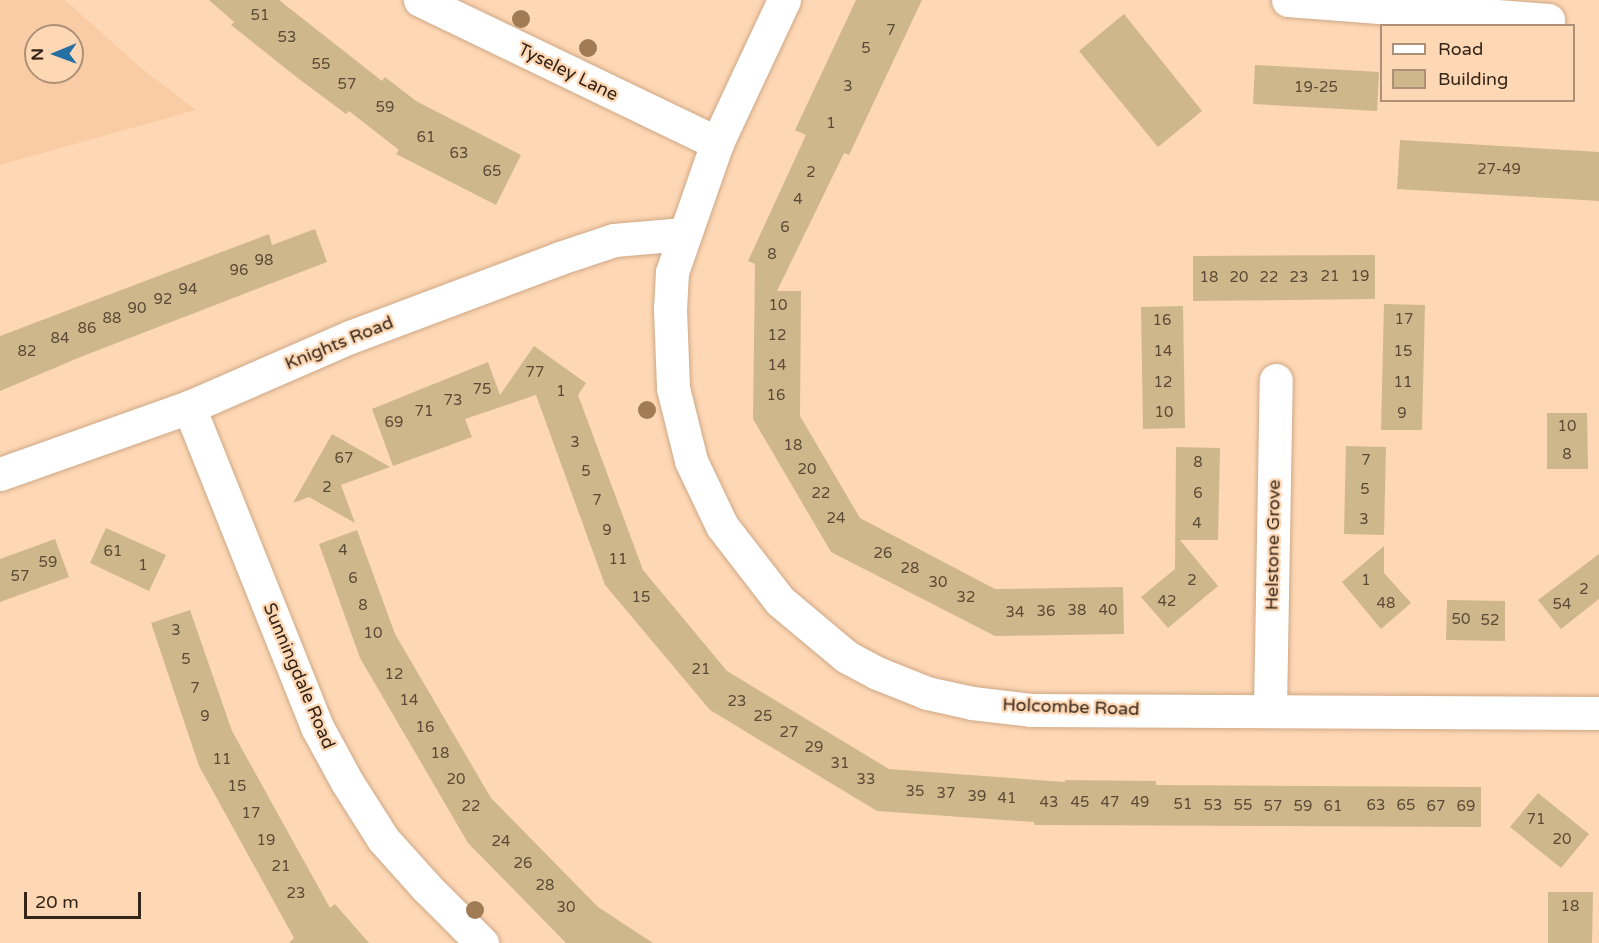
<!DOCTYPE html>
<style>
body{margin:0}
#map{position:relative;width:1599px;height:943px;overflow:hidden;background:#fed7b4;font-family:"Varela Round",sans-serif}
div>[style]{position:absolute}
.built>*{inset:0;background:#facca5}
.building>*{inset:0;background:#cfb78c}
.roads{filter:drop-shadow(0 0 2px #cea887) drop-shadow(0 0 2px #cea887)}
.street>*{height:33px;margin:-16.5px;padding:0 16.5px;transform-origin:16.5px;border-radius:16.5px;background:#fff}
.trees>*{width:18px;height:18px;margin:-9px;border-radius:50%;background:#a17b53}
span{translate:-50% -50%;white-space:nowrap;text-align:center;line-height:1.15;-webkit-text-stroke:5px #fed7b4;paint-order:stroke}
.number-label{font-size:15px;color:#5b4a35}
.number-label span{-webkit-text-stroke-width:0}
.street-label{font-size:18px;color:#342518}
.legend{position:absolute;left:1380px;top:24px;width:195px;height:78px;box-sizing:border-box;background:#fed7b4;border:2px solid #ad9076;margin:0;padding:8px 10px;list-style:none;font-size:18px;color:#342518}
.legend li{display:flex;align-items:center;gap:12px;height:30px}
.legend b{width:30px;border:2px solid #ad9076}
.north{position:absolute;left:24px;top:24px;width:60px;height:60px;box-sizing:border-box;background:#fed7b4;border:2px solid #ad9076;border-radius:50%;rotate:269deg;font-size:16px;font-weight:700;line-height:24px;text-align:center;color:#342518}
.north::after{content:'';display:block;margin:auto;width:21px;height:27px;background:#2470a2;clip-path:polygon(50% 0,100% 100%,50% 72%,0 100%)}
.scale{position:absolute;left:24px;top:892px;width:117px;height:27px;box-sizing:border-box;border:3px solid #342518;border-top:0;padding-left:8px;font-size:18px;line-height:21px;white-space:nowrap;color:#342518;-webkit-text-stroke:4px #fed7b4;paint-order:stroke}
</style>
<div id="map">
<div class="built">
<i style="clip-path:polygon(evenodd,0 0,65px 0,141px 68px,196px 110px,0 165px,0 0,36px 36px,72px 36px,72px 72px,36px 72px,36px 36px)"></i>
</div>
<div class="building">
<i style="clip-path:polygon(209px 0,279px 0,382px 81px,385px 77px,416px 101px,521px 155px,496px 205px,396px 154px,399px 150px,349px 111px,346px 114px,299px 79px,231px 25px,234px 22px)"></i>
<i style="clip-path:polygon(856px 0,922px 0,849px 155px,844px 153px,777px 291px,801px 291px,800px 416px,860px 518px,995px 589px,1123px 587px,1124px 634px,995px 636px,831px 552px,753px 419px,755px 264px,748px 261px,806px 135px,795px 130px)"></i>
<i style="clip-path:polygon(1124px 14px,1202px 111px,1158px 147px,1079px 51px)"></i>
<i style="clip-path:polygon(1255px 65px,1379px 72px,1377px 111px,1253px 104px)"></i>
<i style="clip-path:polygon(1400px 140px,1599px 152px,1599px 201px,1397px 189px)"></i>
<i style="clip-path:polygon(315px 229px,327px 262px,83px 356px,0 391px,0 336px,269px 234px,272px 245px)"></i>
<i style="clip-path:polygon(1375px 255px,1375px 299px,1193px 301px,1193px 256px)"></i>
<i style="clip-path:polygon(1384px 304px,1425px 305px,1422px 430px,1381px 430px)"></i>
<i style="clip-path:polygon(1183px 306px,1185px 428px,1143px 429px,1141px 307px)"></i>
<i style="clip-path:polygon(534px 346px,586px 383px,578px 395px,643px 570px,727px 671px,889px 769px,1065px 782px,1065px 780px,1156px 781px,1156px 785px,1481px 787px,1481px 827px,1034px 825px,1034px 822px,877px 811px,710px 710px,605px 585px,536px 395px,465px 419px,472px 437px,393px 466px,372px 409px,488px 362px,500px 395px)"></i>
<i style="clip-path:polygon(1547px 413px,1587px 413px,1588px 469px,1547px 469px)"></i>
<i style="clip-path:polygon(332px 434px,390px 467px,341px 485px,355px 523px,309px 497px,293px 503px)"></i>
<i style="clip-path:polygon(1346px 446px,1386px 447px,1384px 535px,1344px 534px)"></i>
<i style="clip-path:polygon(1176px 447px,1220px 448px,1218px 540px,1180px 540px,1218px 586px,1168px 628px,1141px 597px,1175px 569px)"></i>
<i style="clip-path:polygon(106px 528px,166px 555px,149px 591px,90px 563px)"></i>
<i style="clip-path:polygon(357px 530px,395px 634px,491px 798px,598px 907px,653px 943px,566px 943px,468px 843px,360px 658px,319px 544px)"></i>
<i style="clip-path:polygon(55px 539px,69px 577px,0 602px,0 559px)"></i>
<i style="clip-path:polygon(1384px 546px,1384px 573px,1411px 603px,1381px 629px,1342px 582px)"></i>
<i style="clip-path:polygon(1599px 554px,1599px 599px,1561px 629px,1538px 600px)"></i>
<i style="clip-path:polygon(1447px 600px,1505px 601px,1505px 641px,1446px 640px)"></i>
<i style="clip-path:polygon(190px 610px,232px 731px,330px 908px,335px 904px,369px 943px,289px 943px,294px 938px,199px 766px,151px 623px)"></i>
<i style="clip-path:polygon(1538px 793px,1589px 834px,1561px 868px,1510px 827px)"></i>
<i style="clip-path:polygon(1548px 892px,1593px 892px,1592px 943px,1548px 943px)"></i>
</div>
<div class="roads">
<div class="street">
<i style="left:420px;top:0;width:330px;rotate:25.7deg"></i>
<i style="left:784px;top:0;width:158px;rotate:115.1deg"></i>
<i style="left:717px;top:143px;width:137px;rotate:109.2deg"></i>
<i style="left:672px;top:272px;width:37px;rotate:93deg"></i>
<i style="left:670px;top:309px;width:79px;rotate:87.8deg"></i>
<i style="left:673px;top:388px;width:75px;rotate:76.1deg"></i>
<i style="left:691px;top:461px;width:72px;rotate:64.5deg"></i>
<i style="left:722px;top:526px;width:95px;rotate:52.3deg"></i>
<i style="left:780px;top:601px;width:87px;rotate:39.9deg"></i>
<i style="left:847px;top:657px;width:34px;rotate:28deg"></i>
<i style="left:877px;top:673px;width:54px;rotate:21.8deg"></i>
<i style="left:927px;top:693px;width:46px;rotate:12.5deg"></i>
<i style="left:972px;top:703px;width:59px;rotate:6.8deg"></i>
<i style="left:1031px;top:710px;width:568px;rotate:0.3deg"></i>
<i style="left:1288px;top:0;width:261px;rotate:4.4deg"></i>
<i style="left:189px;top:407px;width:345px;rotate:68.2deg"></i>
<i style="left:317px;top:727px;width:63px;rotate:61.4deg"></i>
<i style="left:347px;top:782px;width:67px;rotate:57.7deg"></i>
<i style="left:383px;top:839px;width:66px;rotate:48.1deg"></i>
<i style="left:427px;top:888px;width:78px;rotate:45deg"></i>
<i style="left:0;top:474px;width:201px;rotate:-19.5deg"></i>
<i style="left:189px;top:407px;width:176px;rotate:-23.5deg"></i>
<i style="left:350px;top:337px;width:224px;rotate:-20.6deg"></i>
<i style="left:560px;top:258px;width:57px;rotate:-18.4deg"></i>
<i style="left:614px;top:240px;width:70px;rotate:-4.9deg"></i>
<i style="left:1270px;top:709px;width:329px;rotate:-89deg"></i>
</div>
</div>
<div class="trees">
<i style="left:521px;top:19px"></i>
<i style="left:588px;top:48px"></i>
<i style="left:647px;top:410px"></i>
<i style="left:475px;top:910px"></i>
</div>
<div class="number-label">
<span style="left:260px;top:16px">51</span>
<span style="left:891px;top:31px">7</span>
<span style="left:287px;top:38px">53</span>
<span style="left:866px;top:49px">5</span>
<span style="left:321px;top:65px">55</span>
<span style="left:347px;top:85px">57</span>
<span style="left:848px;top:87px">3</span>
<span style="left:1316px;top:88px">19-25</span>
<span style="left:385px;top:108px">59</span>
<span style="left:831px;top:124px">1</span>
<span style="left:426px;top:138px">61</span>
<span style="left:459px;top:154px">63</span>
<span style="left:1499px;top:170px">27-49</span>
<span style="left:492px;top:172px">65</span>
<span style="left:811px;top:173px">2</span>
<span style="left:798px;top:200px">4</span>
<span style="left:785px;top:228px">6</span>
<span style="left:772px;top:255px">8</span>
<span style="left:264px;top:261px">98</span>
<span style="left:239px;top:271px">96</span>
<span style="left:1330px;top:277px">21</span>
<span style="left:1360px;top:277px">19</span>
<span style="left:1209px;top:278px">18</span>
<span style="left:1239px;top:278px">20</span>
<span style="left:1269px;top:278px">22</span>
<span style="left:1299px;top:278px">23</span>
<span style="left:188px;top:290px">94</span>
<span style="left:163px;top:300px">92</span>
<span style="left:778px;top:306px">10</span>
<span style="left:137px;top:309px">90</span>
<span style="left:112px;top:319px">88</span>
<span style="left:1404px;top:320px">17</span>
<span style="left:1162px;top:321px">16</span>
<span style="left:87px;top:329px">86</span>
<span style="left:777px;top:336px">12</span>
<span style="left:60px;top:339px">84</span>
<span style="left:27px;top:352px">82</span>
<span style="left:1163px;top:352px">14</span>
<span style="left:1403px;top:352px">15</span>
<span style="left:777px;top:366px">14</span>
<span style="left:535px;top:373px">77</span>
<span style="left:1163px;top:383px">12</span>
<span style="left:1403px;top:383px">11</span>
<span style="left:482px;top:390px">75</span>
<span style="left:561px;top:392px">1</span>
<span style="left:776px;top:396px">16</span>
<span style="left:453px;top:401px">73</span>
<span style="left:424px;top:412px">71</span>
<span style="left:1164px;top:413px">10</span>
<span style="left:1402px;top:414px">9</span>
<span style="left:394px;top:423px">69</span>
<span style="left:1567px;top:427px">10</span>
<span style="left:575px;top:443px">3</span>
<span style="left:793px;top:446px">18</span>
<span style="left:1567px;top:455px">8</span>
<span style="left:344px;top:459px">67</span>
<span style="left:1366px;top:461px">7</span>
<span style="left:1198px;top:463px">8</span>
<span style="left:807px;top:470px">20</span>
<span style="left:586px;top:472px">5</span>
<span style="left:327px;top:488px">2</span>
<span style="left:1365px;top:490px">5</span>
<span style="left:821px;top:494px">22</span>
<span style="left:1198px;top:494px">6</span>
<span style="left:597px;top:501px">7</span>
<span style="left:836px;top:519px">24</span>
<span style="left:1364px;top:520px">3</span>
<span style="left:1197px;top:524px">4</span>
<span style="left:607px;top:531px">9</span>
<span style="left:343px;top:551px">4</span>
<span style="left:113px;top:552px">61</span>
<span style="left:883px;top:554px">26</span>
<span style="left:618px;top:560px">11</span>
<span style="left:48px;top:563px">59</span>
<span style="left:143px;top:566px">1</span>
<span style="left:910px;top:569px">28</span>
<span style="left:20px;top:577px">57</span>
<span style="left:353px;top:579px">6</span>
<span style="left:1192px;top:581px">2</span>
<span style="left:1366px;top:581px">1</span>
<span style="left:938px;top:583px">30</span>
<span style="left:1584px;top:590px">2</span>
<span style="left:641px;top:598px">15</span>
<span style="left:966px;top:598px">32</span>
<span style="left:1167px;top:602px">42</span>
<span style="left:1386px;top:604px">48</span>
<span style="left:1562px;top:605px">54</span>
<span style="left:363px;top:606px">8</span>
<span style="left:1077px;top:611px">38</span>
<span style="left:1108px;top:611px">40</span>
<span style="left:1046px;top:612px">36</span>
<span style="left:1015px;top:613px">34</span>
<span style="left:1461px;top:620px">50</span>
<span style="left:1490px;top:621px">52</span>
<span style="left:176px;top:631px">3</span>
<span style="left:373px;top:634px">10</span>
<span style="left:186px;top:660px">5</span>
<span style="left:701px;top:670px">21</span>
<span style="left:394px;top:675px">12</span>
<span style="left:195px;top:689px">7</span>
<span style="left:409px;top:701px">14</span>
<span style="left:737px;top:702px">23</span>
<span style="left:205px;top:717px">9</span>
<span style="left:763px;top:717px">25</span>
<span style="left:425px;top:728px">16</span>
<span style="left:789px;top:733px">27</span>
<span style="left:814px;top:748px">29</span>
<span style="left:440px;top:754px">18</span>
<span style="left:222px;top:760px">11</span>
<span style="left:840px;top:764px">31</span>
<span style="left:456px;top:780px">20</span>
<span style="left:866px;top:780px">33</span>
<span style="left:237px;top:787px">15</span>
<span style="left:915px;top:792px">35</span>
<span style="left:946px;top:794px">37</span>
<span style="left:977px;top:797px">39</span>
<span style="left:1007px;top:799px">41</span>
<span style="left:1049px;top:803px">43</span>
<span style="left:1080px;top:803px">45</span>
<span style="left:1110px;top:803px">47</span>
<span style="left:1140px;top:803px">49</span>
<span style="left:1183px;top:805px">51</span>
<span style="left:1213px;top:806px">53</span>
<span style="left:1243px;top:806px">55</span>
<span style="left:1376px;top:806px">63</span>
<span style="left:1406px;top:806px">65</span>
<span style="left:471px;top:807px">22</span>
<span style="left:1273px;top:807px">57</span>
<span style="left:1303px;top:807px">59</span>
<span style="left:1333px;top:807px">61</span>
<span style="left:1436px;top:807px">67</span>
<span style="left:1466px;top:807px">69</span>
<span style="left:251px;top:814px">17</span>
<span style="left:1536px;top:820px">71</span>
<span style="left:1562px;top:840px">20</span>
<span style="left:266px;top:841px">19</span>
<span style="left:501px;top:842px">24</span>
<span style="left:523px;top:864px">26</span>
<span style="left:281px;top:867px">21</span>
<span style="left:545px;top:886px">28</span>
<span style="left:296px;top:894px">23</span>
<span style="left:1570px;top:907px">18</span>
<span style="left:566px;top:908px">30</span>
</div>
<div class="street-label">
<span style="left:568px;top:72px;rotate:26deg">Tyseley Lane</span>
<span style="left:339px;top:343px;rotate:-22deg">Knights Road</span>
<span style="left:1273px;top:545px;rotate:-89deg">Helstone Grove</span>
<span style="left:299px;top:676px;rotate:67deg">Sunningdale Road</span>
<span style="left:1071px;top:707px;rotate:2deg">Holcombe Road</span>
</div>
<ul class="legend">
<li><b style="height:8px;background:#fff"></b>Road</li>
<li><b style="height:16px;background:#cfb78c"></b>Building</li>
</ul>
<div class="north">N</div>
<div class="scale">20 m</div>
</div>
